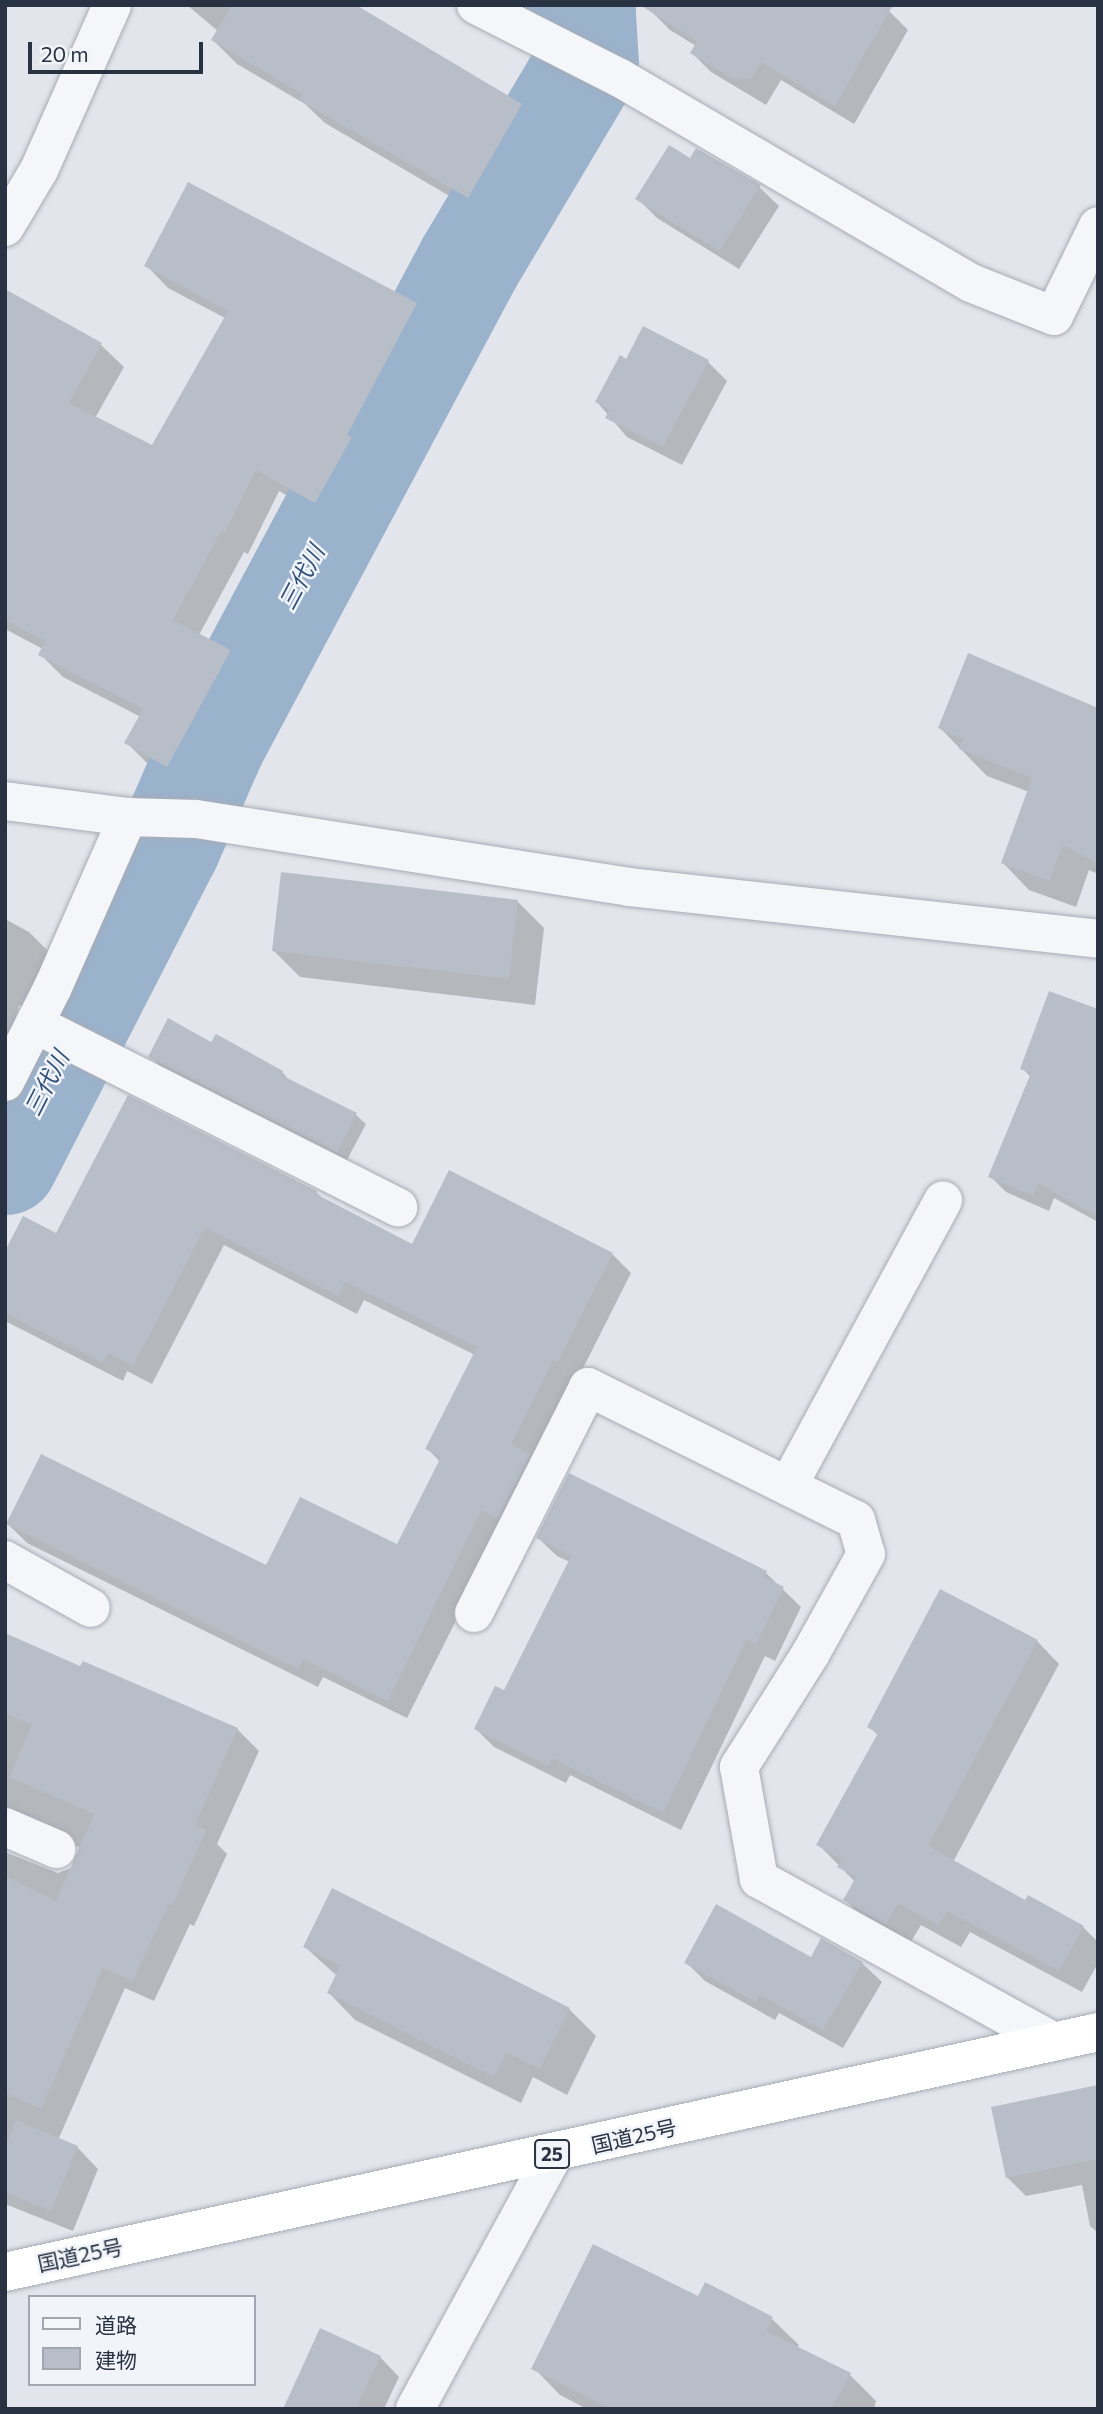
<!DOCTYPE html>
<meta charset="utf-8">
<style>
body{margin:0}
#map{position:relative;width:1103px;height:2414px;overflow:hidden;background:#e2e5eb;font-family:Commissioner,"Noto Sans JP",sans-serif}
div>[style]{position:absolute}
.shadow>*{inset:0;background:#0003}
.river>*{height:105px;margin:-52.5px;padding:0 52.5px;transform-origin:52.5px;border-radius:52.5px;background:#9bb2cc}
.building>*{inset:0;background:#b8bec8}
.roads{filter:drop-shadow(0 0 2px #a7acb5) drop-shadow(0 0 2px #a7acb5)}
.minor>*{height:38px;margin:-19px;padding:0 19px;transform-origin:19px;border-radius:19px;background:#f5f6f9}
.highway>*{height:38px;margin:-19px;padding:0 19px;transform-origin:19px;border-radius:19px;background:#fff}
span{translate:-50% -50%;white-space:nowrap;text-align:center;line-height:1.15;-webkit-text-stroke:5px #f1f4f8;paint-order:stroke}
.shield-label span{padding:2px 5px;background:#f1f4f8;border:2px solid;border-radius:5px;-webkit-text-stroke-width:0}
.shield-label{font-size:19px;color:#293243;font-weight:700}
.street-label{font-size:21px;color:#293243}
.water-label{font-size:23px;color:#315079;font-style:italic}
.frame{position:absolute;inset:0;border:7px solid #293243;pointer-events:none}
.legend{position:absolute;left:28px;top:2295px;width:228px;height:91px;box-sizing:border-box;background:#f1f4f8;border:2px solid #a1a6b0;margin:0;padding:9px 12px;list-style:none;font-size:21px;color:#293243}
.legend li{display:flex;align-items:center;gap:14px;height:35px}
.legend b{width:35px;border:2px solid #a1a6b0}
.scale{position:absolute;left:28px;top:42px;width:175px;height:32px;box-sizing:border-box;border:4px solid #293243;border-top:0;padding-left:9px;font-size:21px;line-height:24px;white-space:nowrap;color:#293243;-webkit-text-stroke:5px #f1f4f8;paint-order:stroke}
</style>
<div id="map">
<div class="shadow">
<i style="clip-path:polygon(187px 5px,345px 5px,521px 105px,545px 129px,492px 221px,325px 123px,305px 104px,237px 64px,213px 40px,218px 31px)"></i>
<i style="clip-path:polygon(651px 11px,889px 11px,908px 30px,854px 124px,781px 80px,766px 105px,711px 72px,692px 53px,696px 46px,670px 30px)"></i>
<i style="clip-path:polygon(690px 161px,759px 187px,779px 206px,739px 269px,657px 218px,638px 199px)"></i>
<i style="clip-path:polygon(146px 265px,416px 305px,438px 327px,369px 457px,373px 461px,338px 524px,279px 491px,248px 554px,244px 552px,199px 635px,230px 651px,252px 674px,190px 788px,149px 765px,127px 743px,141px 717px,63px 677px,40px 654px,43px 649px,5px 629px,5px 291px,101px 345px,124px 367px,95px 418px,152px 447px,225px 318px,168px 288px)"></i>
<i style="clip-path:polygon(644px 328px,708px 362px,727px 381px,682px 465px,627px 437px,597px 402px,627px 361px)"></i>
<i style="clip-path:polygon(1098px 709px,1098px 874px,1089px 870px,1076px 907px,1029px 890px,1003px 863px,1029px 792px,987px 776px,940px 728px)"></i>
<i style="clip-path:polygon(517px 901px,544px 928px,535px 1005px,300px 977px,273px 950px)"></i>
<i style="clip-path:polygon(5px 919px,29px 932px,48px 951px,32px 1009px,19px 1005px,11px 1036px,5px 1034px)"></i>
<i style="clip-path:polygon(1098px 1011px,1098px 1222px,1054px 1198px,1049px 1211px,1006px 1192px,990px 1176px,1031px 1077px,1022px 1068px)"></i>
<i style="clip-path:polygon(212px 1044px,282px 1072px,291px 1082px,356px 1115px,366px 1124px,347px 1160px,160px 1066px,151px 1056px)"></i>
<i style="clip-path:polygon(316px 1192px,324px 1200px,413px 1246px,612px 1254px,631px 1273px,407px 1718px,323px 1677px,318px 1687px,27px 1543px,8px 1524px,267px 1568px,397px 1546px,440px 1462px,428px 1449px,475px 1355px,364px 1300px,357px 1314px,224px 1245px,152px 1384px,127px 1371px,123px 1381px,5px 1321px,5px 1255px,57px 1236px)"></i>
<i style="clip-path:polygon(538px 1538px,766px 1573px,801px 1607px,775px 1661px,765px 1656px,681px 1830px,570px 1775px,566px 1783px,494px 1747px,476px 1729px,505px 1692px,570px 1562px,557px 1556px)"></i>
<i style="clip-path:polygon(5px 1634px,81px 1668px,237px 1729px,259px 1751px,217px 1844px,227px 1854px,194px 1926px,190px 1924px,154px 2001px,125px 1988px,58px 2140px,77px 2147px,98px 2169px,73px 2231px,5px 2204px,5px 1852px,58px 1873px,71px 1868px,78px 1858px,79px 1847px,26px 1826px,5px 1846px)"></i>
<i style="clip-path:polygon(1037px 1641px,1059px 1664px,953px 1862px,1026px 1902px,1083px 1927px,1098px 1942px,1098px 1963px,1082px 1992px,970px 1932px,961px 1947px,921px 1925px,909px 1945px,868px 1922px,845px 1900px,855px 1882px,819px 1845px,879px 1736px,869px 1727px)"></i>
<i style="clip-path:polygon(305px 1947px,569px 2009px,596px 2036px,567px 2095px,533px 2077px,521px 2103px,355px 2020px,329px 1993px,337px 1976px)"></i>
<i style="clip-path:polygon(811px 1959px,862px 1963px,882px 1982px,843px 2048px,779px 2013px,775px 2020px,705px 1981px,686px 1962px)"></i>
<i style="clip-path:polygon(1098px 2086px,1098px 2233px,1090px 2226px,1082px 2185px,1026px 2196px,1007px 2177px)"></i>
<i style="clip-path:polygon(699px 2298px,772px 2319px,799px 2345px,797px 2348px,850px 2375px,876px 2401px,874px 2409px,587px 2409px,560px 2395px,534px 2368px)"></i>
<i style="clip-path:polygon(380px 2357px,399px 2377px,384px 2409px,285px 2409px)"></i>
</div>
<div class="river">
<i style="left:5px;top:1162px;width:356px;rotate:-62.8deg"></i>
<i style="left:168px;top:845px;width:112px;rotate:-66.4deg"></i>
<i style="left:213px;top:742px;width:544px;rotate:-61.93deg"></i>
<i style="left:469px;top:262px;width:229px;rotate:-59.3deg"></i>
<i style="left:586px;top:65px;width:51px;rotate:-93.4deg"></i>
<i style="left:583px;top:14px;width:17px;rotate:-149deg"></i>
</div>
<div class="building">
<i style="clip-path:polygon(232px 5px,356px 5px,522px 104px,468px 198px,299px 100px,302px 94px,211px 40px)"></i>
<i style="clip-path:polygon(640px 5px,893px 5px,835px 106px,761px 62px,751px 79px,733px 79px,690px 53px,697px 41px)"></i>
<i style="clip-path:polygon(669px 145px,690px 158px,696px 148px,761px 185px,719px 251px,635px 199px)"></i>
<i style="clip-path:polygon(188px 182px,417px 303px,347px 435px,352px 437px,315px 503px,256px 470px,225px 533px,221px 531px,173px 620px,231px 650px,167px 767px,124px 743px,143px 709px,38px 655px,45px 641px,5px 620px,5px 289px,102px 343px,69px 403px,152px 445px,228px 311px,144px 266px)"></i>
<i style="clip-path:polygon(643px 326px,709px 360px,663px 447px,605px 418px,610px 410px,595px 402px,620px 355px,626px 359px)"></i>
<i style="clip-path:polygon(968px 653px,1098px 708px,1098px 864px,1063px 845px,1049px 881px,1001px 863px,1032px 778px,959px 749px,963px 739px,938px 728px)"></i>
<i style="clip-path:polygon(281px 872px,518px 900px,509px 979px,272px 951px)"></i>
<i style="clip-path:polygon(1049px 991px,1098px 1009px,1098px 1217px,1038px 1183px,1033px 1196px,988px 1177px,1031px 1073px,1020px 1069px)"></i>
<i style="clip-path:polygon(168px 1018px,211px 1042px,216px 1034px,283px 1071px,281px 1075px,357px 1113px,337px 1152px,148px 1057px)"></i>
<i style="clip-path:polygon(128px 1095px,317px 1191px,316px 1194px,412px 1244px,449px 1170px,613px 1253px,558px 1362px,553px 1360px,511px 1444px,530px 1454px,497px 1518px,481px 1510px,388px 1701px,303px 1659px,298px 1669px,6px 1524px,41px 1454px,266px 1565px,300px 1497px,397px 1544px,441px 1457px,425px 1449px,477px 1347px,345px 1282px,338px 1296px,205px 1227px,133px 1366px,108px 1353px,103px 1363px,5px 1313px,5px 1251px,23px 1216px,56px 1233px)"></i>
<i style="clip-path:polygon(569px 1473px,767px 1571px,764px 1577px,784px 1587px,756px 1644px,747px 1639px,663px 1813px,552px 1758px,548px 1766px,474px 1729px,495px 1686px,504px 1690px,571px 1556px,536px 1538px)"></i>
<i style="clip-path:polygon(940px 1589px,1038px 1640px,928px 1846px,1025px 1900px,1028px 1895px,1084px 1926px,1059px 1971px,947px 1911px,939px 1926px,898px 1903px,886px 1924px,843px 1900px,856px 1877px,837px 1867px,842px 1859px,816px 1845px,878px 1733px,867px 1727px)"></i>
<i style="clip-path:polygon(5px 1633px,80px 1666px,83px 1661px,238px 1728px,195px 1825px,206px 1830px,172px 1906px,168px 1904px,133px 1981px,103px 1968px,41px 2109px,5px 2093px,5px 1876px,56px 1901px,94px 1814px,9px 1777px,32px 1725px,5px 1713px)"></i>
<i style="clip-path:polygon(332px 1888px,570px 2008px,540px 2069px,506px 2052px,494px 2077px,327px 1993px,340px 1966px,303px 1947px)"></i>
<i style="clip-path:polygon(716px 1904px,811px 1957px,821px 1938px,863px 1962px,823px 2030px,760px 1995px,756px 2002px,684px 1963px)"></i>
<i style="clip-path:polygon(1098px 2085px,1098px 2159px,1006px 2178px,991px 2107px)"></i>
<i style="clip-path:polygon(16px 2120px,78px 2146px,51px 2211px,5px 2192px,5px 2147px)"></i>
<i style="clip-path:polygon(593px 2244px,698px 2296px,705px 2282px,773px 2317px,766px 2331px,851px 2373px,831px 2409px,611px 2409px,531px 2369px)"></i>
<i style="clip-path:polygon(320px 2328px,381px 2356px,356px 2409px,283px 2409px)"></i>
</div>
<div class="roads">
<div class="minor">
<i style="left:476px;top:5px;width:161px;rotate:26.9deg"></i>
<i style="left:620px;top:78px;width:406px;rotate:30.3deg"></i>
<i style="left:971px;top:283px;width:89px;rotate:21.7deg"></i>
<i style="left:1054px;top:316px;width:100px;rotate:-63.9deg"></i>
<i style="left:5px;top:227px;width:66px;rotate:-59.2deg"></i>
<i style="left:39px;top:170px;width:180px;rotate:-66.1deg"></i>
<i style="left:5px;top:801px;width:124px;rotate:7.4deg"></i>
<i style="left:128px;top:817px;width:68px;rotate:1.7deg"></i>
<i style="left:196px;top:819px;width:438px;rotate:8.9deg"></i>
<i style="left:629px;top:887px;width:472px;rotate:6.3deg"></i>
<i style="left:35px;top:1024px;width:407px;rotate:26.8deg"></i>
<i style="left:5px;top:1082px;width:106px;rotate:-63.2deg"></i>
<i style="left:53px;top:987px;width:186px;rotate:-66.2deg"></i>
<i style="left:788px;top:1486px;width:325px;rotate:-61.5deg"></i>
<i style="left:5px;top:1560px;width:98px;rotate:29.2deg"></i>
<i style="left:474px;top:1613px;width:253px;rotate:-63.2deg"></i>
<i style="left:588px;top:1387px;width:299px;rotate:26.4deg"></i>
<i style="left:856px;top:1520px;width:35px;rotate:74deg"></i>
<i style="left:866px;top:1554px;width:113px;rotate:119.1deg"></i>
<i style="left:811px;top:1653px;width:135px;rotate:122.3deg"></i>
<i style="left:739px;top:1767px;width:114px;rotate:79.9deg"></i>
<i style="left:759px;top:1879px;width:336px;rotate:28.9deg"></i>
<i style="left:5px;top:1827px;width:56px;rotate:23.3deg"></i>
<i style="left:415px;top:2409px;width:290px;rotate:-61.4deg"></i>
</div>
<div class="highway">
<i style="left:5px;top:2272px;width:1119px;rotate:-12.38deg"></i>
</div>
</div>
<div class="shield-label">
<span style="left:552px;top:2154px">25</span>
</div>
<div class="street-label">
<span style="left:634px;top:2136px;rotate:-13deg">国道25号</span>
<span style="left:80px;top:2255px;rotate:-12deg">国道25号</span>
</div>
<div class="water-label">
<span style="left:301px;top:577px;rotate:-62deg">三代川</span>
<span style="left:46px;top:1083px;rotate:-63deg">三代川</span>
</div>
<div class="frame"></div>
<ul class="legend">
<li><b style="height:9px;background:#f5f6f9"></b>道路</li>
<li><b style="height:19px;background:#b8bec8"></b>建物</li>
</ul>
<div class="scale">20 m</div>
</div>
